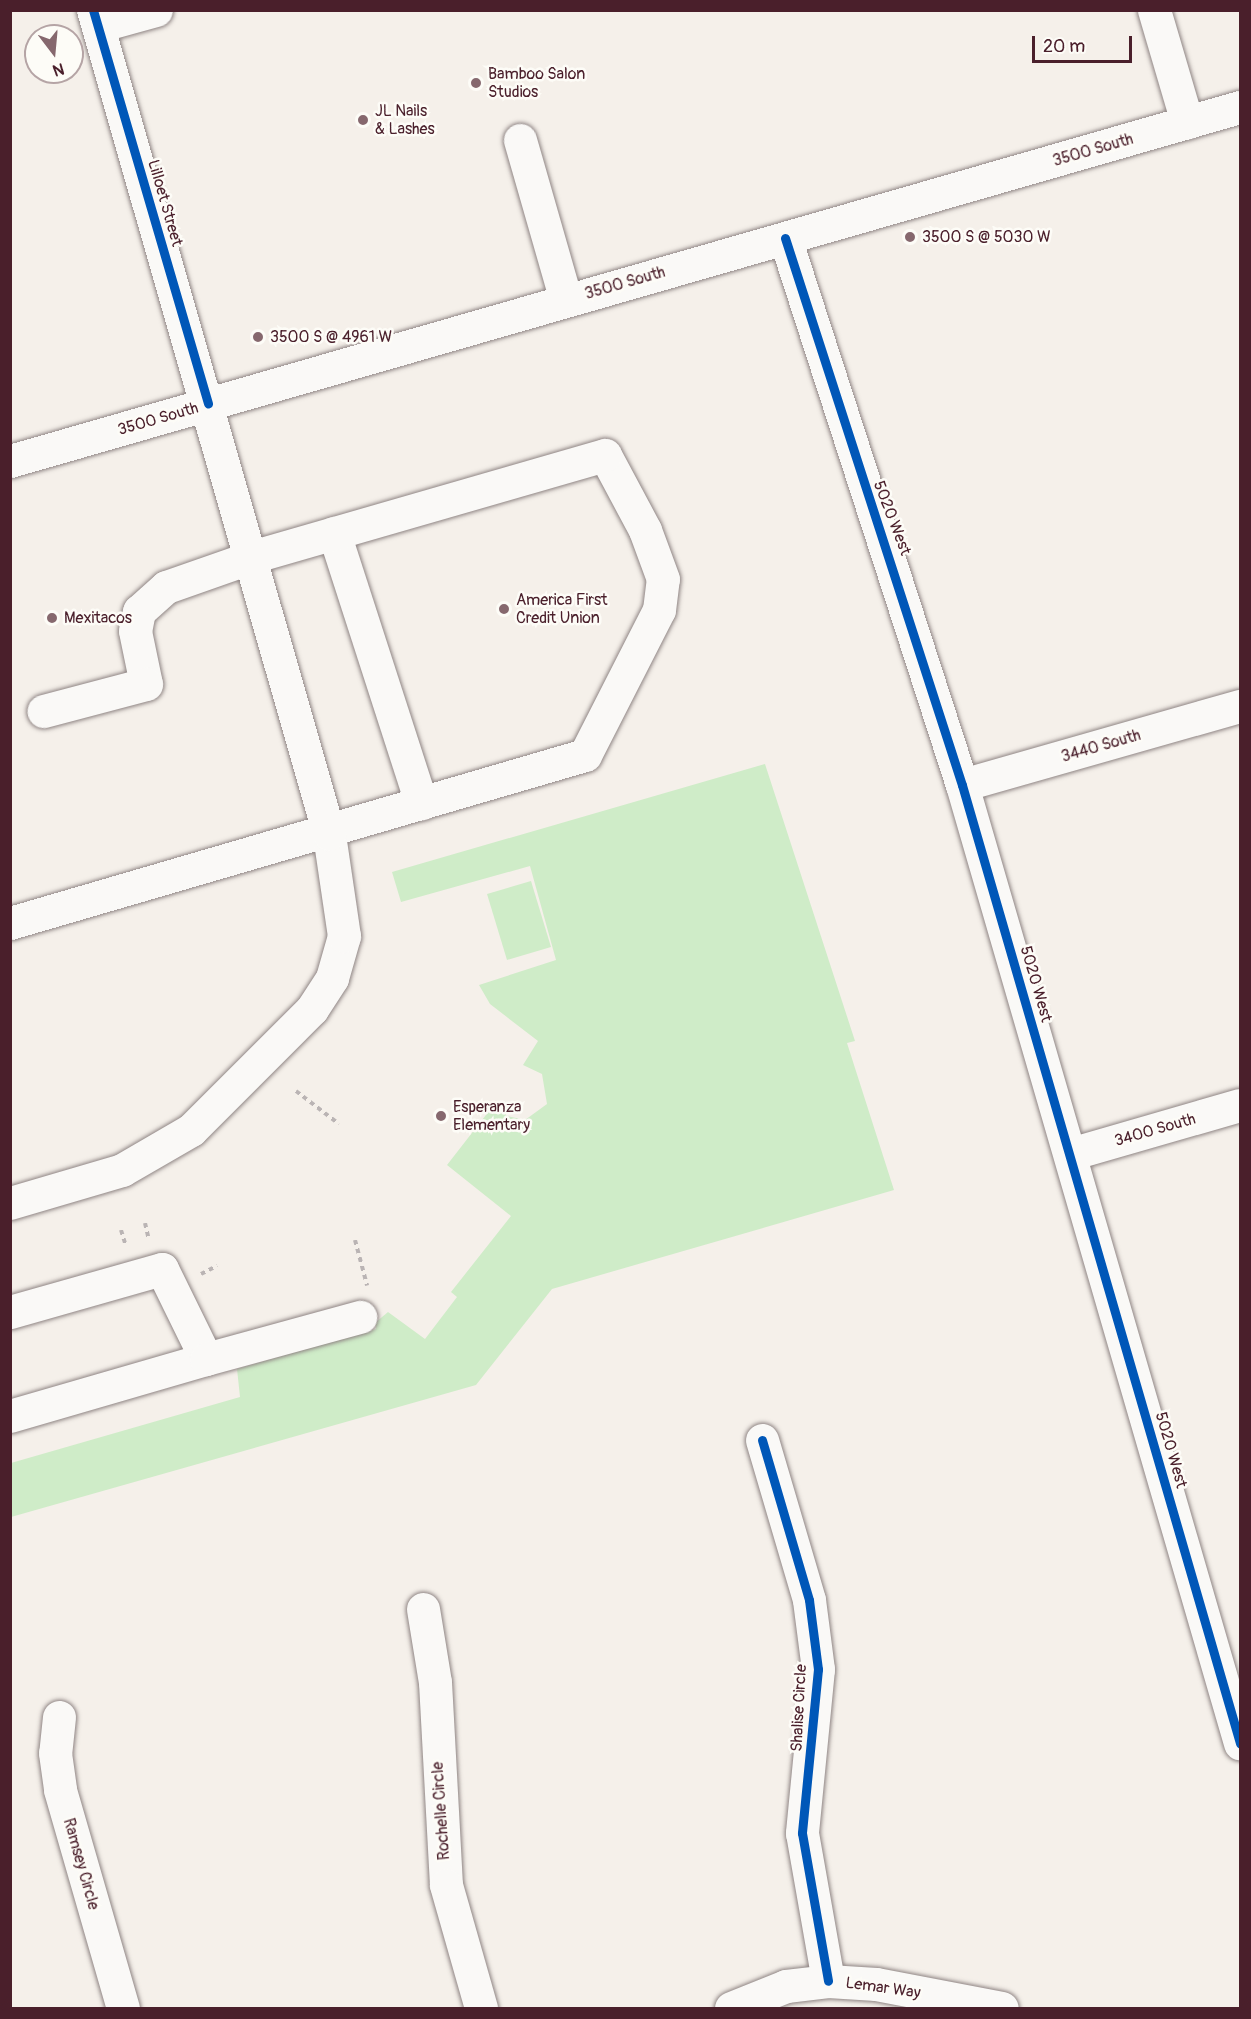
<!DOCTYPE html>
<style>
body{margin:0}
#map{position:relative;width:1251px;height:2019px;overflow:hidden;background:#f5f0ea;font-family:Pangolin,sans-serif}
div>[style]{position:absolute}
.green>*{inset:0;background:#cfecc8}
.path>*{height:4px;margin-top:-2px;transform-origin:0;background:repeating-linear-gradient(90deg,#bab4b4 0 4.5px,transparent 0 9px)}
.roads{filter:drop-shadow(0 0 2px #8f8584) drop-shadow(0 0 2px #8f8584)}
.minor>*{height:33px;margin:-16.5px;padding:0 16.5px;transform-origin:16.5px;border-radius:16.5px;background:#faf9f7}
.major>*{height:33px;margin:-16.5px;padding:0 16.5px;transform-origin:16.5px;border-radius:16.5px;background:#faf9f7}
.cycleway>*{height:9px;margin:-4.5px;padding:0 4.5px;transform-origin:4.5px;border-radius:4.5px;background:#0057b8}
.dots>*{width:16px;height:16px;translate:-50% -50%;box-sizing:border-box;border:3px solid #fdfcf7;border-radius:50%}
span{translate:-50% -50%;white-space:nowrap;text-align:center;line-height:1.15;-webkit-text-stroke:5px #fdfcf7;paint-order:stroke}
.poi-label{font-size:16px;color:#4a1f2b}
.left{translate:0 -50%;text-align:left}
.street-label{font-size:16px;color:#4a1f2b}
.frame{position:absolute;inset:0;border:12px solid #4a1f2b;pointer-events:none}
.north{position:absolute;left:24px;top:24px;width:60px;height:60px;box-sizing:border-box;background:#fdfcf7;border:2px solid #b5a4a5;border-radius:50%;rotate:164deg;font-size:16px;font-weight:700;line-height:24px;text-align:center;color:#4a1f2b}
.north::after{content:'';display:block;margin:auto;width:21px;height:27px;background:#86686e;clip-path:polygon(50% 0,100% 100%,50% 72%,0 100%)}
.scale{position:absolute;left:1032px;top:36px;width:100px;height:27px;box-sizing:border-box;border:3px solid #4a1f2b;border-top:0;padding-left:8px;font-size:18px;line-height:21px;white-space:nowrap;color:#4a1f2b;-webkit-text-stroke:4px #fdfcf7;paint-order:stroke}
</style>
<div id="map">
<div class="green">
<i style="clip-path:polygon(765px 764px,855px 1041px,847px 1043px,894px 1190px,552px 1289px,476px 1385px,11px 1517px,11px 1463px,240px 1397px,237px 1369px,376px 1329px,375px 1323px,388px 1312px,425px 1339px,457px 1297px,451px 1292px,511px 1216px,447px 1165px,496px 1102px,507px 1116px,525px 1120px,547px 1104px,542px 1074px,523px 1065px,538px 1041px,490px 1004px,479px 985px,556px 960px,530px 866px,401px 902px,392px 872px)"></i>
<i style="clip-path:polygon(531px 881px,551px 947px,507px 960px,487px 894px)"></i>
</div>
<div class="path">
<i style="left:296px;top:1091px;width:54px;rotate:37.5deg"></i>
<i style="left:145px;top:1223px;width:17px;rotate:77deg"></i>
<i style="left:121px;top:1230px;width:17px;rotate:73deg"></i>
<i style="left:355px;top:1240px;width:47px;rotate:75.1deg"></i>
<i style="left:201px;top:1274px;width:18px;rotate:-27deg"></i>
</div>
<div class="roads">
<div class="minor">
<i style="left:1154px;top:10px;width:117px;rotate:73.6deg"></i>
<i style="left:98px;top:26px;width:60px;rotate:-15.4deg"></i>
<i style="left:520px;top:140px;width:166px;rotate:74deg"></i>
<i style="left:785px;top:238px;width:575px;rotate:72.07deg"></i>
<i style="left:962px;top:785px;width:998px;rotate:73.82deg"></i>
<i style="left:334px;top:533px;width:284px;rotate:72.1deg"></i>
<i style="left:962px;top:785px;width:289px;rotate:-15.9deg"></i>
<i style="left:10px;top:923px;width:599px;rotate:-16.29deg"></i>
<i style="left:585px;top:755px;width:163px;rotate:-63deg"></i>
<i style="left:659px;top:610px;width:31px;rotate:-83deg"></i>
<i style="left:663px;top:579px;width:52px;rotate:-110.2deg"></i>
<i style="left:645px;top:530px;width:85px;rotate:-118.1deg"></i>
<i style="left:605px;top:455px;width:371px;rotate:163.9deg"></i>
<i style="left:249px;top:558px;width:88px;rotate:160.7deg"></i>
<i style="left:166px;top:587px;width:36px;rotate:138deg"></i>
<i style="left:139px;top:611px;width:20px;rotate:101deg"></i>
<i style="left:135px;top:631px;width:54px;rotate:78.3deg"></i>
<i style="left:146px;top:684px;width:106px;rotate:165.2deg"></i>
<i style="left:1070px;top:1154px;width:177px;rotate:-16.1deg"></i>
<i style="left:10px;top:1203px;width:117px;rotate:-16.4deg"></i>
<i style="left:122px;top:1170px;width:80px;rotate:-30.1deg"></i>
<i style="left:191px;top:1130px;width:171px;rotate:-45deg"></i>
<i style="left:312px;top:1009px;width:37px;rotate:-57deg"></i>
<i style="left:332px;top:978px;width:44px;rotate:-74.1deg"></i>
<i style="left:344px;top:936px;width:103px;rotate:-98.4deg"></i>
<i style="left:329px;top:834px;width:857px;rotate:-105.98deg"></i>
<i style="left:10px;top:1312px;width:158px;rotate:-15.8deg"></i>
<i style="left:162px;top:1269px;width:100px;rotate:63.9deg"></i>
<i style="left:206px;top:1359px;width:204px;rotate:163.8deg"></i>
<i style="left:206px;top:1359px;width:160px;rotate:-15.3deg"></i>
<i style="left:762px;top:1440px;width:167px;rotate:73.6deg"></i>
<i style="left:809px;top:1600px;width:70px;rotate:82.6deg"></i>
<i style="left:818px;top:1669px;width:165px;rotate:95.6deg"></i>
<i style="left:802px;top:1833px;width:150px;rotate:80deg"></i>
<i style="left:423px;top:1609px;width:74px;rotate:80.7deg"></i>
<i style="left:435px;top:1682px;width:203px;rotate:86.9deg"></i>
<i style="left:446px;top:1885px;width:128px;rotate:74.1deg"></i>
<i style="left:59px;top:1717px;width:36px;rotate:96deg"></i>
<i style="left:55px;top:1753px;width:37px;rotate:82deg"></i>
<i style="left:60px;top:1790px;width:227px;rotate:73.9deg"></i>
<i style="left:731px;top:2008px;width:59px;rotate:-21.8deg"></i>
<i style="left:786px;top:1986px;width:42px;rotate:-6.8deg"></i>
<i style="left:828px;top:1981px;width:48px;rotate:3.6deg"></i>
<i style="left:876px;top:1984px;width:128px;rotate:10.8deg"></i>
</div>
<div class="major">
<i style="left:10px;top:461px;width:1280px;rotate:-16.06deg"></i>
</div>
</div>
<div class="cycleway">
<i style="left:93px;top:10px;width:410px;rotate:73.7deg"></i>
<i style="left:785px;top:238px;width:575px;rotate:72.07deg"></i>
<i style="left:962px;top:785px;width:998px;rotate:73.82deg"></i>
<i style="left:762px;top:1440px;width:167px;rotate:73.6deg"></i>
<i style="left:809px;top:1600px;width:70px;rotate:82.6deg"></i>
<i style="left:818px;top:1669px;width:165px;rotate:95.6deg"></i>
<i style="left:802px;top:1833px;width:150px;rotate:80deg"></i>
</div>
<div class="dots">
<i style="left:476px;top:83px;background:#86686e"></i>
<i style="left:363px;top:120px;background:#86686e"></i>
<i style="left:910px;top:237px;background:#86686e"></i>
<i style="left:258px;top:337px;background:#86686e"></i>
<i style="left:504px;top:609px;background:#86686e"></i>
<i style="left:52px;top:618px;background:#86686e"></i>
<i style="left:441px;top:1116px;background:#86686e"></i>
</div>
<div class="poi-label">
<span class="left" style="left:488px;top:83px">Bamboo Salon<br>Studios</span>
<span class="left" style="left:375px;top:120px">JL Nails<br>&amp; Lashes</span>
<span class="left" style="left:922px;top:237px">3500 S @ 5030 W</span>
<span class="left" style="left:270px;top:337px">3500 S @ 4961 W</span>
<span class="left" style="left:516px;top:609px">America First<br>Credit Union</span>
<span class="left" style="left:64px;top:618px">Mexitacos</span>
<span class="left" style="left:453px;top:1116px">Esperanza<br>Elementary</span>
</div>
<div class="street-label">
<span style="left:1093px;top:150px;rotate:-16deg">3500 South</span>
<span style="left:165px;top:203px;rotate:74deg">Lilloet Street</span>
<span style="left:625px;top:283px;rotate:-16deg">3500 South</span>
<span style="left:158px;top:419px;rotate:-16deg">3500 South</span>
<span style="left:892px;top:518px;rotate:69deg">5020 West</span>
<span style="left:1101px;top:746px;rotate:-16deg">3440 South</span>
<span style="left:1036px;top:984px;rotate:74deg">5020 West</span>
<span style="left:1155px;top:1130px;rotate:-16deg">3400 South</span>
<span style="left:1171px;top:1450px;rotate:74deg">5020 West</span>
<span style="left:799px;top:1708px;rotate:-87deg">Shalise Circle</span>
<span style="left:441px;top:1811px;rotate:-94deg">Rochelle Circle</span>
<span style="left:81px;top:1864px;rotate:74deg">Ramsey Circle</span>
<span style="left:883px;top:1988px;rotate:8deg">Lemar Way</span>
</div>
<div class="frame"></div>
<div class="north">N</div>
<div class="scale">20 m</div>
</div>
